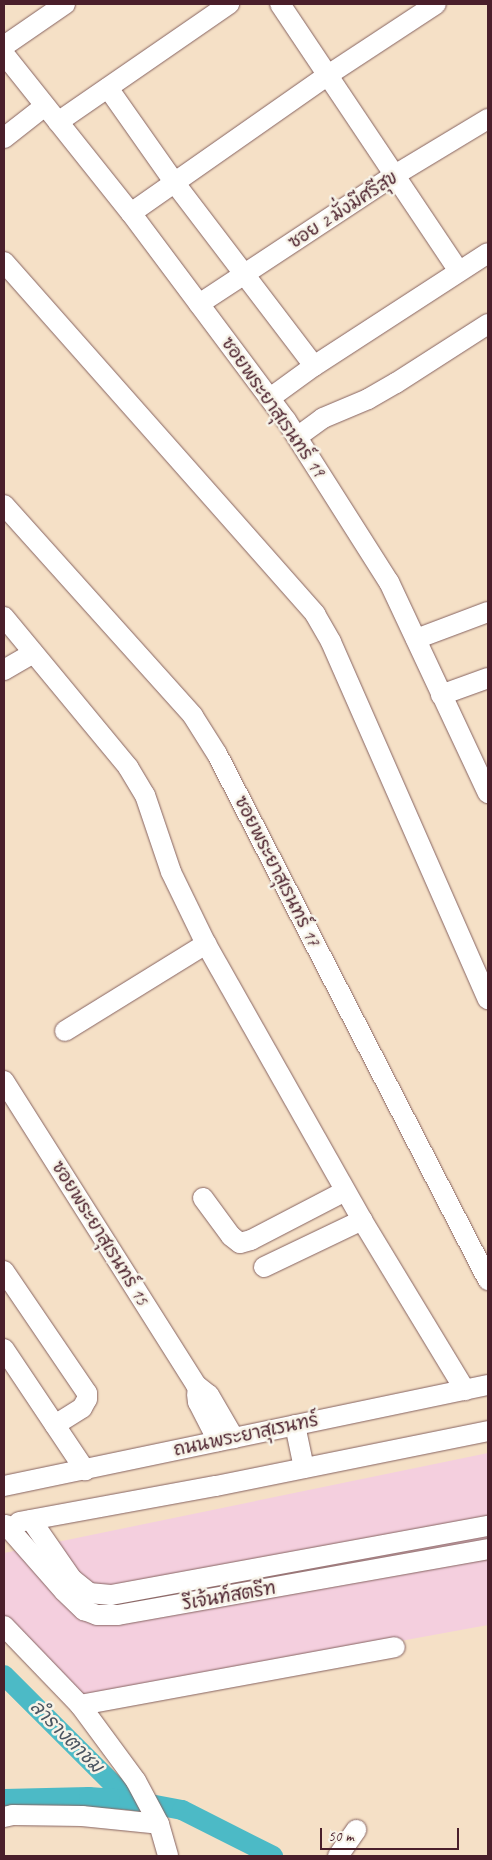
<!DOCTYPE html>
<meta charset="utf-8">
<style>
body{margin:0}
#map{position:relative;width:492px;height:1860px;overflow:hidden;background:#f5e0c6;font-family:Caveat,"Playpen Sans Thai",sans-serif}
div>[style]{position:absolute}
.built>*{inset:0;background:#f4cfde}
.canal>*{height:20px;margin:-10px;padding:0 10px;transform-origin:10px;border-radius:10px;background:#4cbac6}
.roads{filter:drop-shadow(0 0 1px #866361) drop-shadow(0 0 1px #866361)}
.minor>*{height:20px;margin:-10px;padding:0 10px;transform-origin:10px;border-radius:10px;background:#fff}
span{translate:-50% -50%;white-space:nowrap;text-align:center;line-height:1.15;-webkit-text-stroke:5px #f7f3e8;paint-order:stroke}
.street-label{font-size:18px;color:#4a1f2b}
.water-label{font-size:19px;color:#4b5561;font-style:italic}
.frame{position:absolute;inset:0;border:5px solid #4a1f2b;pointer-events:none}
.scale{position:absolute;left:320px;top:1828px;width:139px;height:22px;box-sizing:border-box;border:2px solid #4a1f2b;border-top:0;padding-left:6px;font-size:15px;line-height:18px;white-space:nowrap;color:#4a1f2b;-webkit-text-stroke:4px #f7f3e8;paint-order:stroke}
</style>
<div id="map">
<div class="built">
<i style="clip-path:polygon(488px 1453px,488px 1625px,82px 1699px,4px 1621px,4px 1553px)"></i>
</div>
<div class="canal">
<i style="left:4px;top:1675px;width:177px;rotate:45deg"></i>
<i style="left:4px;top:1799px;width:85px;rotate:-1.3deg"></i>
<i style="left:89px;top:1797px;width:40px;rotate:4.3deg"></i>
<i style="left:129px;top:1800px;width:54px;rotate:10.7deg"></i>
<i style="left:182px;top:1810px;width:102px;rotate:26.8deg"></i>
</div>
<div class="roads">
<div class="minor">
<i style="left:280px;top:4px;width:321px;rotate:56.2deg"></i>
<i style="left:4px;top:46px;width:74px;rotate:-34.5deg"></i>
<i style="left:4px;top:54px;width:203px;rotate:51.4deg"></i>
<i style="left:131px;top:213px;width:259px;rotate:53.2deg"></i>
<i style="left:286px;top:420px;width:192px;rotate:57.6deg"></i>
<i style="left:389px;top:582px;width:233px;rotate:64.9deg"></i>
<i style="left:108px;top:88px;width:115px;rotate:54.9deg"></i>
<i style="left:174px;top:182px;width:231px;rotate:52.7deg"></i>
<i style="left:58px;top:122px;width:208px;rotate:-34.6deg"></i>
<i style="left:4px;top:138px;width:52px;rotate:-38deg"></i>
<i style="left:131px;top:213px;width:241px;rotate:-35deg"></i>
<i style="left:328px;top:75px;width:129px;rotate:-33.3deg"></i>
<i style="left:4px;top:262px;width:470px;rotate:48.5deg"></i>
<i style="left:315px;top:614px;width:32px;rotate:60deg"></i>
<i style="left:331px;top:642px;width:390px;rotate:66.3deg"></i>
<i style="left:199px;top:304px;width:235px;rotate:-33.4deg"></i>
<i style="left:395px;top:175px;width:109px;rotate:-31.1deg"></i>
<i style="left:270px;top:398px;width:54px;rotate:-36deg"></i>
<i style="left:314px;top:366px;width:207px;rotate:-33deg"></i>
<i style="left:297px;top:437px;width:32px;rotate:-36deg"></i>
<i style="left:323px;top:418px;width:49px;rotate:-22.9deg"></i>
<i style="left:368px;top:399px;width:32px;rotate:-30deg"></i>
<i style="left:396px;top:383px;width:109px;rotate:-32.7deg"></i>
<i style="left:4px;top:505px;width:283px;rotate:48.1deg"></i>
<i style="left:193px;top:716px;width:45px;rotate:57.7deg"></i>
<i style="left:217px;top:754px;width:592px;rotate:62.74deg"></i>
<i style="left:4px;top:617px;width:195px;rotate:50.4deg"></i>
<i style="left:128px;top:767px;width:33px;rotate:59deg"></i>
<i style="left:145px;top:795px;width:81px;rotate:71.3deg"></i>
<i style="left:171px;top:872px;width:80px;rotate:64.1deg"></i>
<i style="left:206px;top:944px;width:317px;rotate:60.5deg"></i>
<i style="left:362px;top:1220px;width:199px;rotate:58.8deg"></i>
<i style="left:416px;top:639px;width:77px;rotate:-20.6deg"></i>
<i style="left:4px;top:670px;width:34px;rotate:-30deg"></i>
<i style="left:441px;top:695px;width:50px;rotate:-19.9deg"></i>
<i style="left:65px;top:1031px;width:166px;rotate:-31.7deg"></i>
<i style="left:4px;top:1081px;width:360px;rotate:57.7deg"></i>
<i style="left:196px;top:1385px;width:16px;rotate:38deg"></i>
<i style="left:209px;top:1395px;width:50px;rotate:59.8deg"></i>
<i style="left:203px;top:1198px;width:47px;rotate:53.6deg"></i>
<i style="left:231px;top:1236px;width:11px;rotate:38deg"></i>
<i style="left:240px;top:1243px;width:11px;rotate:-15deg"></i>
<i style="left:251px;top:1240px;width:106px;rotate:-27.5deg"></i>
<i style="left:264px;top:1267px;width:109px;rotate:-25.6deg"></i>
<i style="left:4px;top:1271px;width:148px;rotate:55.8deg"></i>
<i style="left:87px;top:1393px;width:6px;rotate:90deg"></i>
<i style="left:87px;top:1399px;width:10px;rotate:119deg"></i>
<i style="left:82px;top:1408px;width:32px;rotate:148deg"></i>
<i style="left:4px;top:1349px;width:146px;rotate:56.2deg"></i>
<i style="left:197px;top:1394px;width:8px;rotate:83deg"></i>
<i style="left:198px;top:1402px;width:44px;rotate:62.9deg"></i>
<i style="left:295px;top:1425px;width:44px;rotate:78.2deg"></i>
<i style="left:4px;top:1486px;width:494px;rotate:-11.8deg"></i>
<i style="left:31px;top:1520px;width:72px;rotate:55.2deg"></i>
<i style="left:72px;top:1579px;width:22px;rotate:39deg"></i>
<i style="left:89px;top:1593px;width:22px;rotate:5deg"></i>
<i style="left:111px;top:1595px;width:383px;rotate:-10.4deg"></i>
<i style="left:19px;top:1522px;width:200px;rotate:-10.4deg"></i>
<i style="left:216px;top:1486px;width:278px;rotate:-11.4deg"></i>
<i style="left:6px;top:1525px;width:88px;rotate:48.7deg"></i>
<i style="left:64px;top:1591px;width:28px;rotate:44deg"></i>
<i style="left:84px;top:1610px;width:14px;rotate:21deg"></i>
<i style="left:97px;top:1615px;width:21px"></i>
<i style="left:118px;top:1615px;width:376px;rotate:-10.1deg"></i>
<i style="left:4px;top:1626px;width:110px;rotate:46.1deg"></i>
<i style="left:80px;top:1705px;width:94px;rotate:53.6deg"></i>
<i style="left:136px;top:1781px;width:49px;rotate:61.9deg"></i>
<i style="left:159px;top:1824px;width:33px;rotate:74deg"></i>
<i style="left:80px;top:1705px;width:320px;rotate:-10.4deg"></i>
<i style="left:4px;top:1817px;width:9px;rotate:-13deg"></i>
<i style="left:13px;top:1815px;width:69px;rotate:0.8deg"></i>
<i style="left:82px;top:1816px;width:77px;rotate:5.9deg"></i>
<i style="left:338px;top:1856px;width:32px;rotate:-55deg"></i>
</div>
</div>
<div class="street-label">
<span style="left:343px;top:210px;rotate:-33deg">ซอย 2 มั่งมีศรีสุข</span>
<span style="left:273px;top:407px;rotate:55deg">ซอยพระยาสุเรนทร์ 19</span>
<span style="left:277px;top:871px;rotate:63deg">ซอยพระยาสุเรนทร์ 17</span>
<span style="left:100px;top:1233px;rotate:58deg">ซอยพระยาสุเรนทร์ 15</span>
<span style="left:246px;top:1435px;rotate:-12deg">ถนนพระยาสุเรนทร์</span>
<span style="left:229px;top:1596px;rotate:-10deg">รีเจ้นท์สตรีท</span>
</div>
<div class="water-label">
<span style="left:66px;top:1737px;rotate:45deg">ลำรางตาชม</span>
</div>
<div class="frame"></div>
<div class="scale">50 m</div>
</div>
